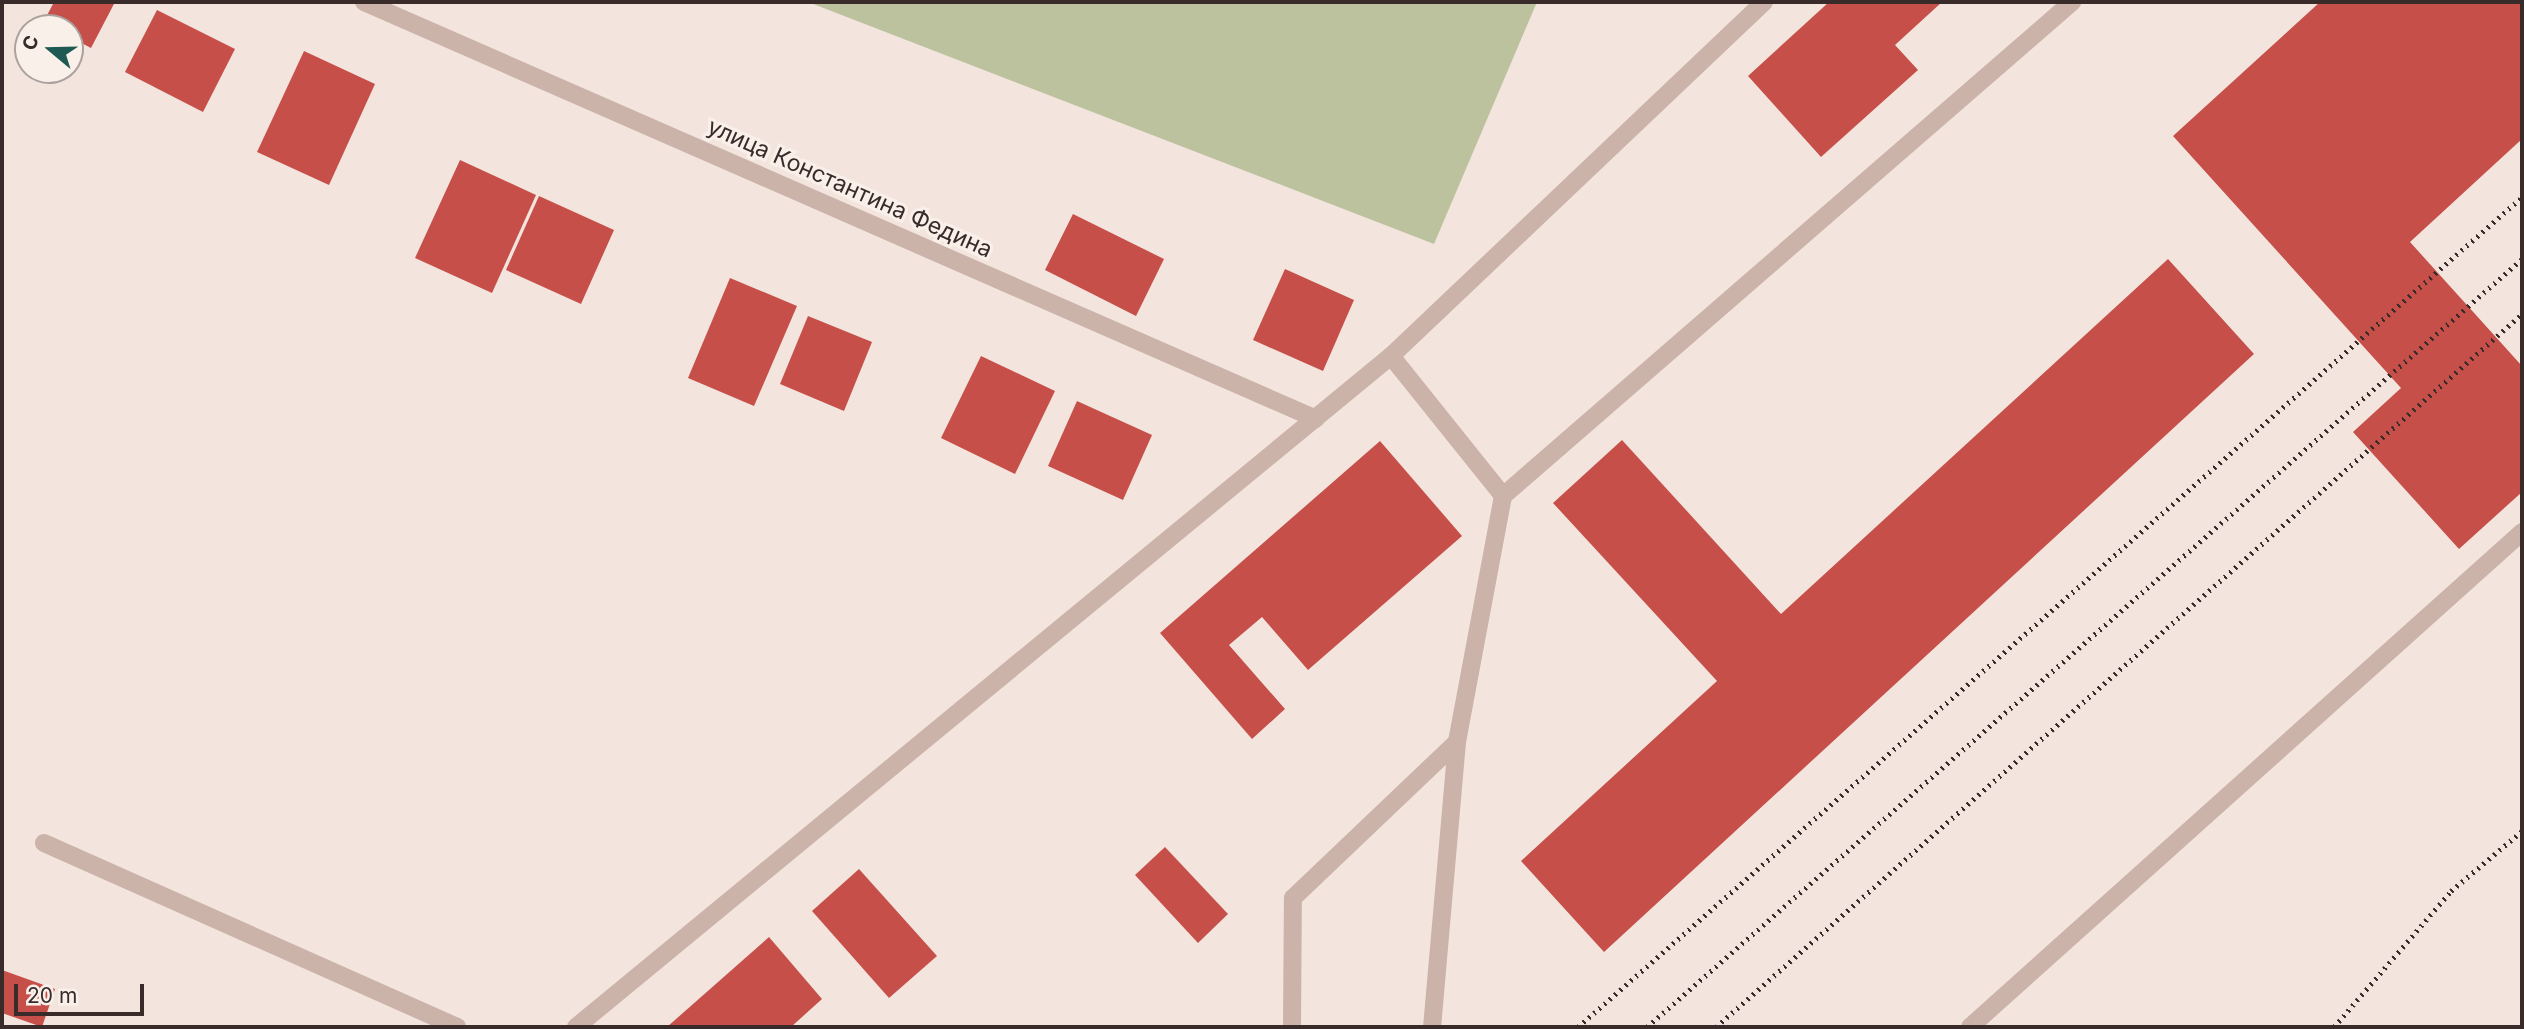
<!DOCTYPE html>
<meta charset="utf-8">
<style>
body{margin:0}
#map{position:relative;width:2524px;height:1029px;overflow:hidden;background:#f3e5de;font-family:Inter,sans-serif}
div>[style]{position:absolute}
.green>*{inset:0;background:#bcc29e}
.building>*{inset:0;background:#c65049}
.lane>*{height:18px;margin:-9px;padding:0 9px;transform-origin:9px;border-radius:9px;background:#cbb3a9}
.street>*{height:18px;margin:-9px;padding:0 9px;transform-origin:9px;border-radius:9px;background:#cbb3a9}
.rail>*{height:5px;margin-top:-2.5px;transform-origin:0;background:repeating-linear-gradient(90deg,#382b29 0 2px,transparent 0 7px)}
span{translate:-50% -50%;white-space:nowrap;text-align:center;line-height:1.15;-webkit-text-stroke:6px #faf0ea;paint-order:stroke}
.street-label{font-size:23px;color:#382b29}
.frame{position:absolute;inset:0;border:4px solid #382b29;pointer-events:none}
.north{position:absolute;left:14px;top:14px;width:70px;height:70px;box-sizing:border-box;background:#faf0ea;border:2px solid #aca19d;border-radius:50%;rotate:289deg;font-size:19px;font-weight:700;line-height:28px;text-align:center;color:#382b29}
.north::after{content:'';display:block;margin:auto;width:24px;height:32px;background:#1e5a53;clip-path:polygon(50% 0,100% 100%,50% 72%,0 100%)}
.scale{position:absolute;left:14px;top:984px;width:130px;height:32px;box-sizing:border-box;border:4px solid #382b29;border-top:0;padding-left:9px;font-size:21px;line-height:24px;white-space:nowrap;color:#382b29;-webkit-text-stroke:5px #faf0ea;paint-order:stroke}
</style>
<div id="map">
<div class="green">
<i style="clip-path:polygon(808px 2px,1537px 2px,1434px 244px)"></i>
</div>
<div class="building">
<i style="clip-path:polygon(54px 2px,115px 2px,91px 48px,70px 37px,70px 28px,43px 23px)"></i>
<i style="clip-path:polygon(1829px 2px,1942px 2px,1895px 45px,1918px 70px,1821px 157px,1748px 76px)"></i>
<i style="clip-path:polygon(2320px 2px,2522px 2px,2522px 139px,2410px 242px,2522px 366px,2522px 492px,2459px 549px,2353px 432px,2401px 388px,2173px 136px)"></i>
<i style="clip-path:polygon(157px 10px,235px 49px,203px 112px,125px 72px)"></i>
<i style="clip-path:polygon(304px 51px,375px 84px,329px 185px,257px 152px)"></i>
<i style="clip-path:polygon(460px 160px,536px 195px,492px 293px,415px 258px)"></i>
<i style="clip-path:polygon(539px 196px,614px 230px,581px 304px,506px 270px)"></i>
<i style="clip-path:polygon(1073px 214px,1164px 259px,1136px 316px,1045px 270px)"></i>
<i style="clip-path:polygon(2168px 259px,2254px 354px,1604px 952px,1521px 861px,1717px 681px,1553px 503px,1622px 440px,1781px 614px)"></i>
<i style="clip-path:polygon(1285px 269px,1354px 300px,1323px 371px,1253px 340px)"></i>
<i style="clip-path:polygon(730px 278px,797px 306px,754px 406px,688px 378px)"></i>
<i style="clip-path:polygon(808px 316px,872px 342px,844px 411px,780px 384px)"></i>
<i style="clip-path:polygon(981px 356px,1055px 391px,1015px 474px,941px 438px)"></i>
<i style="clip-path:polygon(1077px 401px,1152px 435px,1123px 500px,1048px 466px)"></i>
<i style="clip-path:polygon(1380px 441px,1462px 536px,1308px 670px,1262px 617px,1229px 645px,1285px 709px,1252px 739px,1160px 633px)"></i>
<i style="clip-path:polygon(1165px 847px,1228px 914px,1198px 943px,1135px 875px)"></i>
<i style="clip-path:polygon(859px 869px,937px 956px,889px 998px,812px 911px)"></i>
<i style="clip-path:polygon(769px 937px,822px 999px,791px 1027px,667px 1027px)"></i>
<i style="clip-path:polygon(2px 970px,55px 989px,42px 1027px,2px 1013px)"></i>
</div>
<div class="lane">
<i style="left:1391px;top:356px;width:179px;rotate:51.3deg"></i>
<i style="left:1503px;top:496px;width:250px;rotate:100.6deg"></i>
<i style="left:1457px;top:742px;width:286px;rotate:95deg"></i>
<i style="left:1503px;top:496px;width:754px;rotate:-40.96deg"></i>
<i style="left:44px;top:843px;width:452px;rotate:24deg"></i>
<i style="left:1292px;top:1027px;width:129px;rotate:-89.6deg"></i>
<i style="left:1293px;top:898px;width:226px;rotate:-43.6deg"></i>
<i style="left:1970px;top:1027px;width:741px;rotate:-41.88deg"></i>
</div>
<div class="street">
<i style="left:364px;top:2px;width:1039px;rotate:23.65deg"></i>
<i style="left:576px;top:1027px;width:1056px;rotate:-39.47deg"></i>
<i style="left:1391px;top:356px;width:514px;rotate:-43.5deg"></i>
</div>
<div class="rail">
<i style="left:1578px;top:1027px;width:1257px;rotate:-41.32deg"></i>
<i style="left:1647px;top:1027px;width:1164px;rotate:-41.27deg"></i>
<i style="left:1716px;top:1027px;width:1076px;rotate:-41.5deg"></i>
<i style="left:2334px;top:1027px;width:179px;rotate:-49.3deg"></i>
<i style="left:2451px;top:891px;width:93px;rotate:-40.2deg"></i>
</div>
<div class="street-label">
<span style="left:850px;top:188px;rotate:24deg">улица Константина Федина</span>
</div>
<div class="frame"></div>
<div class="north">С</div>
<div class="scale">20 m</div>
</div>
